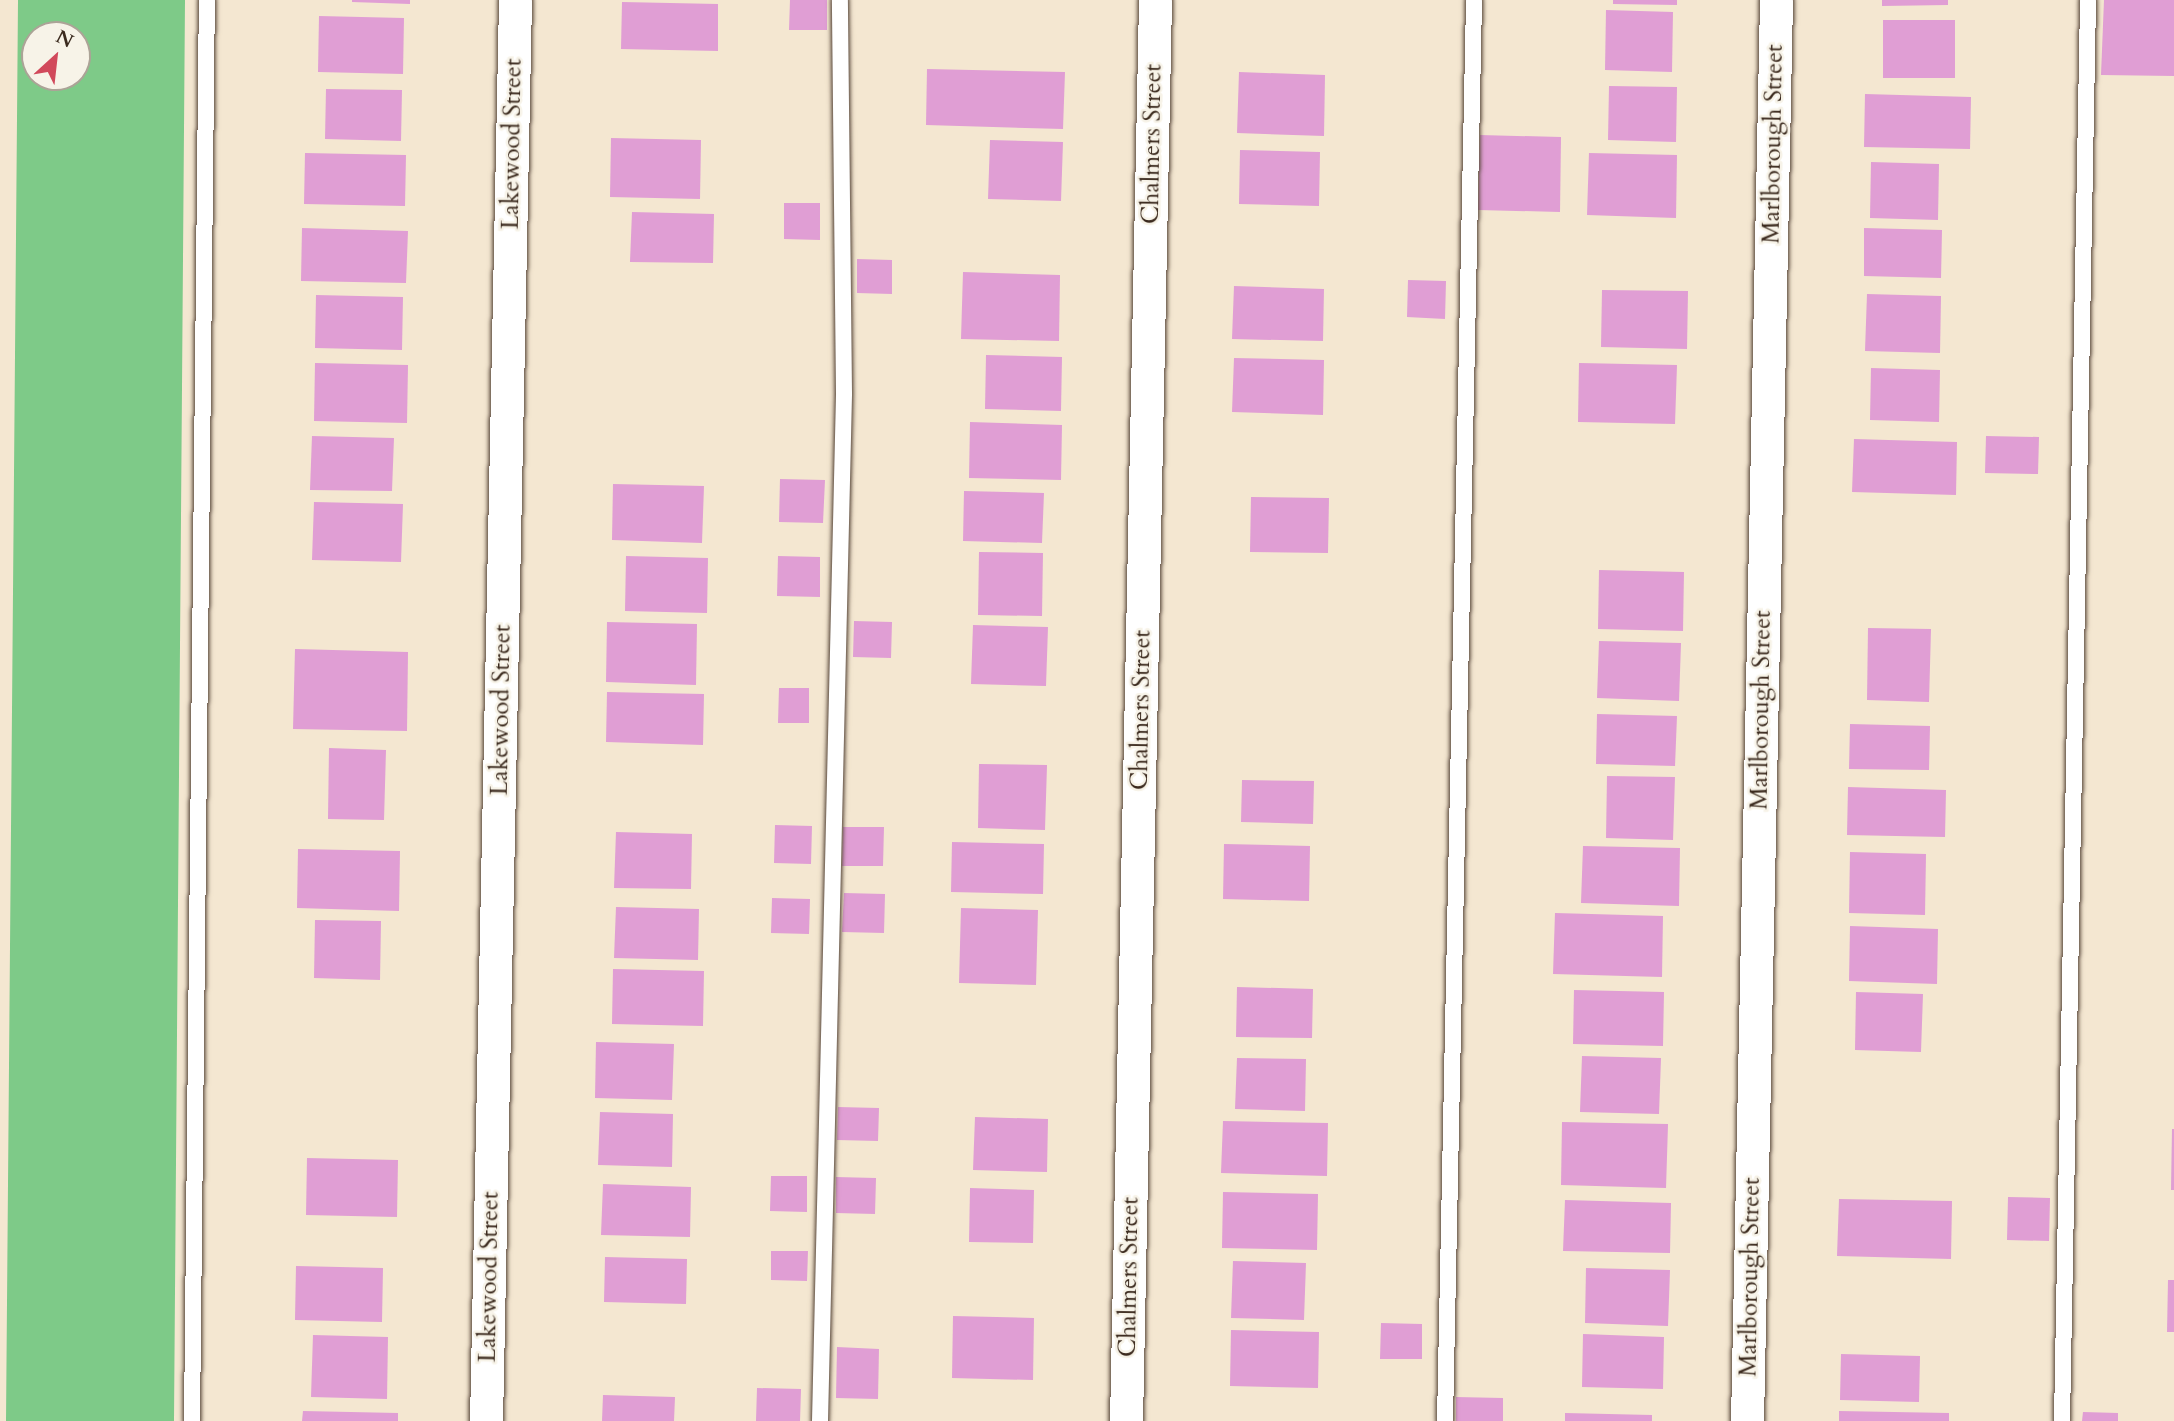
<!DOCTYPE html>
<style>
body{margin:0}
#map{position:relative;width:2174px;height:1421px;overflow:hidden;background:#f4e7d1;font-family:Cardo,serif}
div>[style]{position:absolute}
.green>*{inset:0;background:#7eca88}
.building>*{inset:0;background:#e09ed4}
.roads{filter:drop-shadow(0 0 2px #574639) drop-shadow(0 0 2px #574639)}
.service>*{height:16px;margin:-8px;padding:0 8px;transform-origin:8px;border-radius:8px;background:#fff}
.minor>*{height:33px;margin:-16.5px;padding:0 16.5px;transform-origin:16.5px;border-radius:16.5px;background:#fff}
span{translate:-50% -50%;white-space:nowrap;text-align:center;line-height:1.15;-webkit-text-stroke:5px #f7f3e8;paint-order:stroke}
.street-label{font-size:24px;color:#3b2a1e}
.north{position:absolute;left:21px;top:21px;width:70px;height:70px;box-sizing:border-box;background:#f7f3e8;border:2px solid #aca397;border-radius:50%;rotate:27deg;font-size:19px;font-weight:700;line-height:28px;text-align:center;color:#3b2a1e}
.north::after{content:'';display:block;margin:auto;width:24px;height:32px;background:#d1495b;clip-path:polygon(50% 0,100% 100%,50% 72%,0 100%)}
</style>
<div id="map">
<div class="green">
<i style="clip-path:polygon(evenodd,18px 0,185px 0,174px 1421px,6px 1421px,18px 0,35px 35px,77px 35px,77px 77px,35px 77px,35px 35px)"></i>
</div>
<div class="building">
<i style="clip-path:polygon(352px 0,410px 0,410px 4px,352px 2px)"></i>
<i style="clip-path:polygon(790px 0,827px 0,827px 30px,789px 30px)"></i>
<i style="clip-path:polygon(1613px 0,1677px 0,1677px 5px,1613px 4px)"></i>
<i style="clip-path:polygon(1882px 0,1948px 0,1948px 5px,1882px 6px)"></i>
<i style="clip-path:polygon(2104px 0,2174px 0,2174px 76px,2101px 75px)"></i>
<i style="clip-path:polygon(622px 2px,718px 4px,718px 51px,621px 49px)"></i>
<i style="clip-path:polygon(1606px 10px,1673px 12px,1672px 72px,1605px 70px)"></i>
<i style="clip-path:polygon(319px 16px,404px 18px,403px 74px,318px 72px)"></i>
<i style="clip-path:polygon(1883px 20px,1955px 20px,1955px 78px,1883px 78px)"></i>
<i style="clip-path:polygon(927px 69px,1065px 72px,1063px 129px,926px 125px)"></i>
<i style="clip-path:polygon(1239px 72px,1325px 75px,1324px 136px,1237px 133px)"></i>
<i style="clip-path:polygon(1609px 86px,1677px 87px,1676px 142px,1608px 140px)"></i>
<i style="clip-path:polygon(326px 89px,402px 90px,401px 141px,325px 139px)"></i>
<i style="clip-path:polygon(1865px 94px,1971px 97px,1970px 149px,1864px 147px)"></i>
<i style="clip-path:polygon(1480px 135px,1561px 137px,1560px 212px,1478px 210px)"></i>
<i style="clip-path:polygon(611px 138px,701px 140px,700px 199px,610px 197px)"></i>
<i style="clip-path:polygon(990px 140px,1063px 142px,1061px 201px,988px 199px)"></i>
<i style="clip-path:polygon(1240px 150px,1320px 152px,1319px 206px,1239px 204px)"></i>
<i style="clip-path:polygon(305px 153px,406px 155px,405px 206px,304px 204px)"></i>
<i style="clip-path:polygon(1589px 153px,1677px 155px,1676px 218px,1587px 215px)"></i>
<i style="clip-path:polygon(1871px 162px,1939px 164px,1938px 220px,1870px 218px)"></i>
<i style="clip-path:polygon(784px 203px,820px 203px,820px 240px,784px 239px)"></i>
<i style="clip-path:polygon(632px 212px,714px 214px,713px 263px,630px 262px)"></i>
<i style="clip-path:polygon(302px 228px,408px 231px,406px 283px,301px 281px)"></i>
<i style="clip-path:polygon(1864px 228px,1942px 230px,1941px 278px,1864px 276px)"></i>
<i style="clip-path:polygon(857px 259px,892px 260px,892px 294px,857px 293px)"></i>
<i style="clip-path:polygon(963px 272px,1060px 275px,1059px 341px,961px 339px)"></i>
<i style="clip-path:polygon(1408px 280px,1446px 281px,1445px 319px,1407px 317px)"></i>
<i style="clip-path:polygon(1234px 286px,1324px 289px,1323px 341px,1232px 339px)"></i>
<i style="clip-path:polygon(1602px 290px,1688px 291px,1687px 349px,1601px 347px)"></i>
<i style="clip-path:polygon(1867px 294px,1941px 296px,1940px 353px,1865px 351px)"></i>
<i style="clip-path:polygon(316px 295px,403px 297px,402px 350px,315px 348px)"></i>
<i style="clip-path:polygon(986px 355px,1062px 357px,1061px 411px,985px 409px)"></i>
<i style="clip-path:polygon(1234px 358px,1324px 360px,1323px 415px,1232px 412px)"></i>
<i style="clip-path:polygon(315px 363px,408px 365px,407px 423px,314px 421px)"></i>
<i style="clip-path:polygon(1579px 363px,1677px 365px,1675px 424px,1578px 422px)"></i>
<i style="clip-path:polygon(1871px 368px,1940px 370px,1939px 422px,1870px 420px)"></i>
<i style="clip-path:polygon(970px 422px,1062px 425px,1061px 480px,969px 478px)"></i>
<i style="clip-path:polygon(312px 436px,394px 438px,392px 491px,310px 490px)"></i>
<i style="clip-path:polygon(1986px 436px,2039px 437px,2038px 474px,1985px 473px)"></i>
<i style="clip-path:polygon(1854px 439px,1957px 442px,1956px 495px,1852px 492px)"></i>
<i style="clip-path:polygon(780px 479px,825px 480px,823px 523px,779px 522px)"></i>
<i style="clip-path:polygon(613px 484px,704px 486px,702px 543px,612px 540px)"></i>
<i style="clip-path:polygon(964px 491px,1044px 493px,1042px 543px,963px 541px)"></i>
<i style="clip-path:polygon(1251px 497px,1329px 498px,1328px 553px,1250px 552px)"></i>
<i style="clip-path:polygon(314px 502px,403px 504px,401px 562px,312px 560px)"></i>
<i style="clip-path:polygon(979px 552px,1043px 553px,1042px 616px,978px 615px)"></i>
<i style="clip-path:polygon(626px 556px,708px 558px,707px 613px,625px 611px)"></i>
<i style="clip-path:polygon(778px 556px,820px 557px,820px 597px,777px 596px)"></i>
<i style="clip-path:polygon(1599px 570px,1684px 572px,1683px 631px,1598px 629px)"></i>
<i style="clip-path:polygon(854px 621px,892px 622px,891px 658px,853px 657px)"></i>
<i style="clip-path:polygon(607px 622px,697px 624px,696px 685px,606px 682px)"></i>
<i style="clip-path:polygon(973px 625px,1048px 627px,1046px 686px,971px 684px)"></i>
<i style="clip-path:polygon(1868px 628px,1931px 629px,1929px 702px,1867px 700px)"></i>
<i style="clip-path:polygon(1599px 641px,1681px 643px,1679px 701px,1597px 698px)"></i>
<i style="clip-path:polygon(295px 649px,408px 652px,407px 731px,293px 729px)"></i>
<i style="clip-path:polygon(779px 688px,809px 688px,809px 723px,778px 723px)"></i>
<i style="clip-path:polygon(607px 692px,704px 694px,703px 745px,606px 742px)"></i>
<i style="clip-path:polygon(1597px 714px,1677px 716px,1675px 766px,1596px 764px)"></i>
<i style="clip-path:polygon(1850px 724px,1930px 726px,1929px 770px,1849px 769px)"></i>
<i style="clip-path:polygon(329px 748px,386px 750px,384px 820px,328px 819px)"></i>
<i style="clip-path:polygon(979px 764px,1047px 765px,1045px 830px,978px 828px)"></i>
<i style="clip-path:polygon(1607px 776px,1675px 777px,1673px 840px,1606px 838px)"></i>
<i style="clip-path:polygon(1242px 780px,1314px 781px,1313px 824px,1241px 822px)"></i>
<i style="clip-path:polygon(1848px 787px,1946px 790px,1945px 837px,1847px 835px)"></i>
<i style="clip-path:polygon(775px 825px,812px 826px,811px 864px,774px 863px)"></i>
<i style="clip-path:polygon(843px 827px,884px 827px,883px 866px,842px 866px)"></i>
<i style="clip-path:polygon(616px 832px,692px 834px,691px 889px,614px 888px)"></i>
<i style="clip-path:polygon(952px 842px,1044px 844px,1043px 894px,951px 892px)"></i>
<i style="clip-path:polygon(1224px 844px,1310px 846px,1309px 901px,1223px 899px)"></i>
<i style="clip-path:polygon(1583px 846px,1680px 848px,1679px 906px,1581px 903px)"></i>
<i style="clip-path:polygon(298px 849px,400px 851px,399px 911px,297px 908px)"></i>
<i style="clip-path:polygon(1850px 852px,1926px 854px,1925px 915px,1849px 913px)"></i>
<i style="clip-path:polygon(844px 893px,885px 894px,884px 933px,842px 932px)"></i>
<i style="clip-path:polygon(772px 898px,810px 899px,809px 934px,771px 933px)"></i>
<i style="clip-path:polygon(616px 907px,699px 909px,698px 960px,614px 958px)"></i>
<i style="clip-path:polygon(961px 908px,1038px 910px,1036px 985px,959px 983px)"></i>
<i style="clip-path:polygon(1555px 913px,1663px 916px,1662px 977px,1553px 974px)"></i>
<i style="clip-path:polygon(315px 920px,381px 921px,380px 980px,314px 978px)"></i>
<i style="clip-path:polygon(1850px 926px,1938px 929px,1937px 984px,1849px 981px)"></i>
<i style="clip-path:polygon(613px 969px,704px 971px,703px 1026px,612px 1024px)"></i>
<i style="clip-path:polygon(1237px 987px,1313px 989px,1312px 1038px,1236px 1037px)"></i>
<i style="clip-path:polygon(1574px 990px,1664px 992px,1663px 1046px,1573px 1044px)"></i>
<i style="clip-path:polygon(1856px 992px,1923px 994px,1921px 1052px,1855px 1050px)"></i>
<i style="clip-path:polygon(596px 1042px,674px 1044px,672px 1100px,595px 1098px)"></i>
<i style="clip-path:polygon(1582px 1056px,1661px 1058px,1659px 1114px,1580px 1112px)"></i>
<i style="clip-path:polygon(1237px 1058px,1306px 1059px,1305px 1111px,1235px 1109px)"></i>
<i style="clip-path:polygon(838px 1107px,879px 1108px,878px 1141px,837px 1140px)"></i>
<i style="clip-path:polygon(600px 1112px,673px 1114px,672px 1167px,598px 1165px)"></i>
<i style="clip-path:polygon(975px 1117px,1048px 1119px,1047px 1172px,973px 1170px)"></i>
<i style="clip-path:polygon(1223px 1121px,1328px 1123px,1327px 1176px,1221px 1173px)"></i>
<i style="clip-path:polygon(1562px 1122px,1668px 1124px,1666px 1188px,1561px 1185px)"></i>
<i style="clip-path:polygon(2172px 1129px,2174px 1129px,2174px 1190px,2171px 1190px)"></i>
<i style="clip-path:polygon(307px 1158px,398px 1160px,397px 1217px,306px 1215px)"></i>
<i style="clip-path:polygon(771px 1176px,807px 1176px,807px 1212px,770px 1211px)"></i>
<i style="clip-path:polygon(836px 1177px,876px 1178px,875px 1214px,836px 1213px)"></i>
<i style="clip-path:polygon(603px 1184px,691px 1187px,690px 1237px,601px 1235px)"></i>
<i style="clip-path:polygon(970px 1188px,1034px 1190px,1033px 1243px,969px 1242px)"></i>
<i style="clip-path:polygon(1223px 1192px,1318px 1194px,1317px 1250px,1222px 1248px)"></i>
<i style="clip-path:polygon(2008px 1197px,2050px 1198px,2049px 1241px,2007px 1240px)"></i>
<i style="clip-path:polygon(1839px 1199px,1952px 1201px,1951px 1259px,1837px 1256px)"></i>
<i style="clip-path:polygon(1565px 1200px,1671px 1203px,1670px 1253px,1563px 1251px)"></i>
<i style="clip-path:polygon(771px 1251px,808px 1251px,807px 1281px,771px 1280px)"></i>
<i style="clip-path:polygon(605px 1257px,687px 1259px,686px 1304px,604px 1302px)"></i>
<i style="clip-path:polygon(1233px 1261px,1306px 1263px,1304px 1320px,1231px 1318px)"></i>
<i style="clip-path:polygon(296px 1266px,383px 1268px,382px 1322px,295px 1320px)"></i>
<i style="clip-path:polygon(1586px 1268px,1670px 1270px,1668px 1326px,1585px 1323px)"></i>
<i style="clip-path:polygon(2168px 1280px,2174px 1280px,2174px 1332px,2167px 1332px)"></i>
<i style="clip-path:polygon(953px 1316px,1034px 1318px,1033px 1380px,952px 1378px)"></i>
<i style="clip-path:polygon(1381px 1323px,1422px 1324px,1422px 1359px,1380px 1359px)"></i>
<i style="clip-path:polygon(1231px 1330px,1319px 1332px,1318px 1388px,1230px 1386px)"></i>
<i style="clip-path:polygon(1583px 1334px,1664px 1337px,1663px 1389px,1582px 1387px)"></i>
<i style="clip-path:polygon(313px 1335px,388px 1337px,387px 1399px,311px 1397px)"></i>
<i style="clip-path:polygon(837px 1347px,879px 1349px,878px 1399px,836px 1398px)"></i>
<i style="clip-path:polygon(1841px 1354px,1920px 1356px,1919px 1402px,1840px 1400px)"></i>
<i style="clip-path:polygon(757px 1388px,801px 1389px,800px 1421px,756px 1421px)"></i>
<i style="clip-path:polygon(603px 1395px,675px 1397px,674px 1421px,602px 1421px)"></i>
<i style="clip-path:polygon(1456px 1397px,1503px 1398px,1503px 1421px,1456px 1421px)"></i>
<i style="clip-path:polygon(303px 1411px,398px 1413px,398px 1421px,302px 1421px)"></i>
<i style="clip-path:polygon(1839px 1411px,1949px 1413px,1949px 1421px,1839px 1421px)"></i>
<i style="clip-path:polygon(2083px 1412px,2118px 1413px,2118px 1421px,2082px 1421px)"></i>
<i style="clip-path:polygon(1565px 1413px,1652px 1415px,1652px 1421px,1565px 1421px)"></i>
</div>
<div class="roads">
<div class="service">
<i style="left:192px;top:1421px;width:1421px;rotate:-89.4deg"></i>
<i style="left:820px;top:1421px;width:1028px;rotate:-88.66deg"></i>
<i style="left:844px;top:393px;width:393px;rotate:-90.6deg"></i>
<i style="left:1445px;top:1421px;width:1421px;rotate:-88.83deg"></i>
<i style="left:2062px;top:1421px;width:1421px;rotate:-88.95deg"></i>
</div>
<div class="minor">
<i style="left:486px;top:1421px;width:1421px;rotate:-88.83deg"></i>
<i style="left:1126px;top:1421px;width:1421px;rotate:-88.83deg"></i>
<i style="left:1747px;top:1421px;width:1421px;rotate:-88.83deg"></i>
</div>
</div>
<div class="street-label">
<span style="left:512px;top:144px;rotate:-89deg">Lakewood Street</span>
<span style="left:1152px;top:144px;rotate:-89deg">Chalmers Street</span>
<span style="left:1773px;top:144px;rotate:-89deg">Marlborough Street</span>
<span style="left:501px;top:710px;rotate:-89deg">Lakewood Street</span>
<span style="left:1141px;top:710px;rotate:-89deg">Chalmers Street</span>
<span style="left:1761px;top:710px;rotate:-89deg">Marlborough Street</span>
<span style="left:489px;top:1277px;rotate:-89deg">Lakewood Street</span>
<span style="left:1129px;top:1277px;rotate:-89deg">Chalmers Street</span>
<span style="left:1750px;top:1277px;rotate:-89deg">Marlborough Street</span>
</div>
<div class="north">N</div>
</div>
